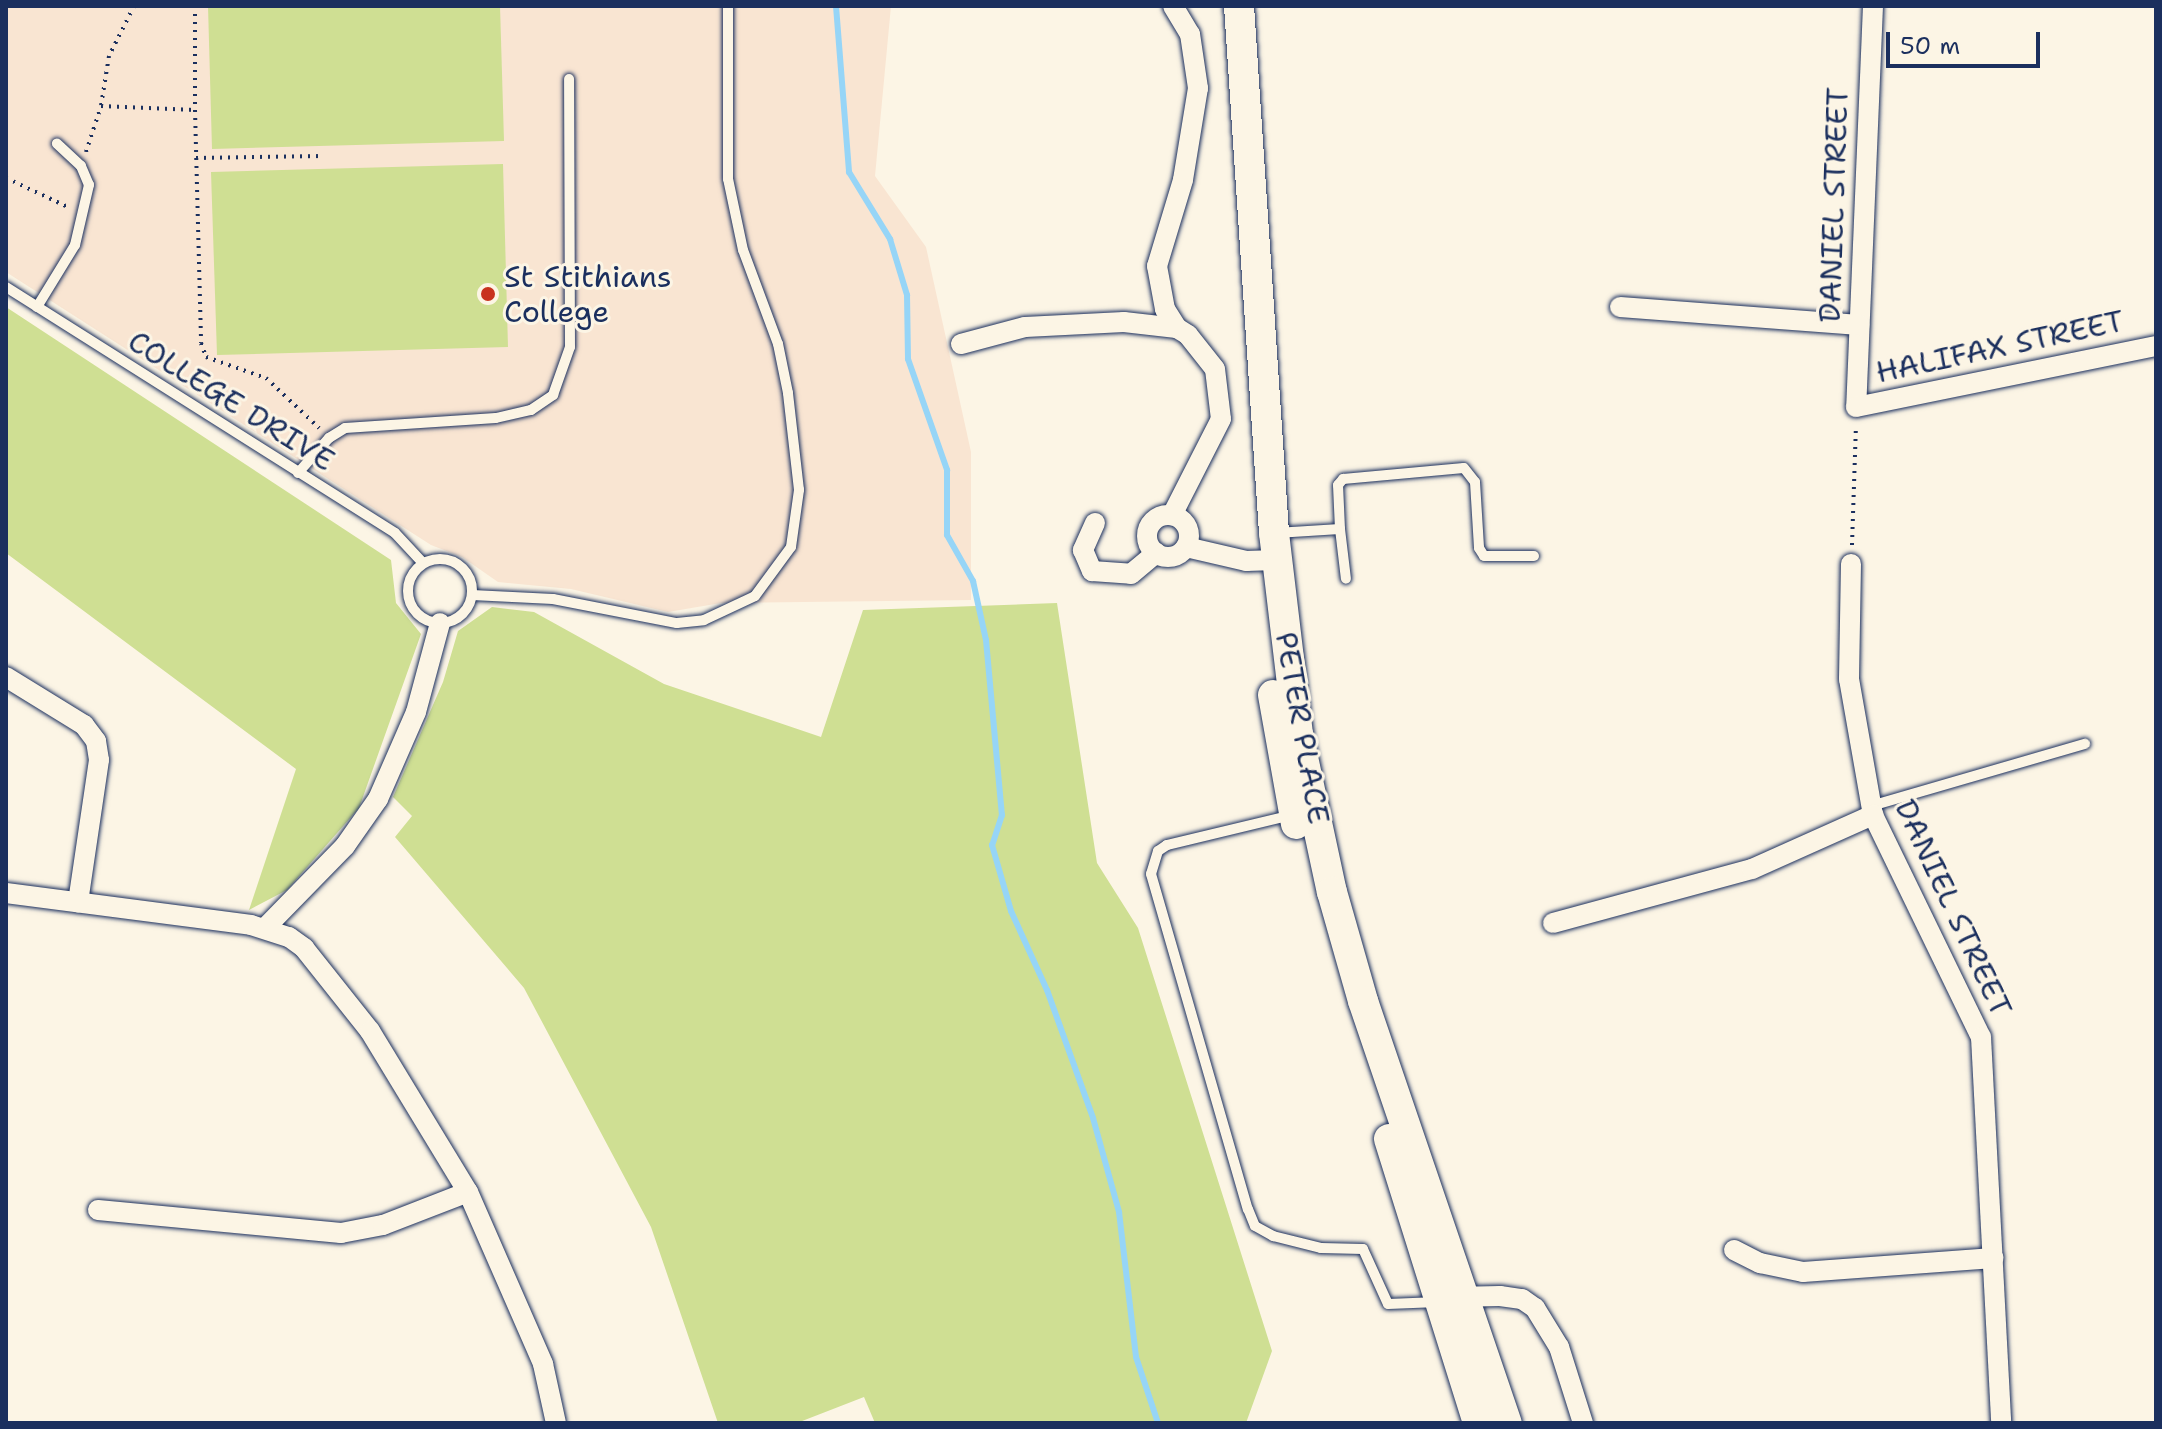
<!DOCTYPE html>
<style>
body{margin:0}
#map{position:relative;width:2162px;height:1429px;overflow:hidden;background:#fcf5e5;font-family:"Shantell Sans",sans-serif}
div>[style]{position:absolute}
.built>*{inset:0;background:#f9e5d2}
.green>*{inset:0;background:#cfdf93}
.stream>*{height:6px;margin:-3px;padding:0 3px;transform-origin:3px;border-radius:3px;background:#96d5f7}
.path>*{height:4px;margin-top:-2px;transform-origin:0;background:repeating-linear-gradient(90deg,#1b2f5e 0 2px,transparent 0 8px)}
.roads{filter:drop-shadow(0 0 2px #1b2f5e) drop-shadow(0 0 2px #1b2f5e)}
.lane>*{height:10px;margin:-5px;padding:0 5px;transform-origin:5px;border-radius:5px;background:#fcf5e5}
.lane>.ring{margin:-5px;padding:0;box-sizing:content-box;background:none;border:10px solid #fcf5e5;border-radius:50%}
.street>*{height:20px;margin:-10px;padding:0 10px;transform-origin:10px;border-radius:10px;background:#fcf5e5}
.street>.ring{margin:-10px;padding:0;box-sizing:content-box;background:none;border:20px solid #fcf5e5;border-radius:50%}
.secondary>*{height:30px;margin:-15px;padding:0 15px;transform-origin:15px;border-radius:15px;background:#fcf5e5}
.dots>*{width:22px;height:22px;translate:-50% -50%;box-sizing:border-box;border:4px solid #fcf5e5;border-radius:50%}
span{translate:-50% -50%;white-space:nowrap;text-align:center;line-height:1.15;-webkit-text-stroke:6px #fcf5e5;paint-order:stroke}
.street-label{font-size:30px;color:#1b2f5e}
.poi-label{font-size:30px;color:#1b2f5e}
.left{translate:0 -50%;text-align:left}
.frame{position:absolute;inset:0;border:8px solid #1b2f5e;pointer-events:none}
.scale{position:absolute;left:1886px;top:32px;width:154px;height:36px;box-sizing:border-box;border:4px solid #1b2f5e;border-top:0;padding-left:10px;font-size:24px;line-height:28px;white-space:nowrap;color:#1b2f5e;-webkit-text-stroke:6px #fcf5e5;paint-order:stroke}
</style>
<div id="map">
<div class="built">
<i style="clip-path:polygon(6px 6px,891px 6px,875px 176px,926px 247px,971px 452px,971px 600px,721px 603px,668px 612px,571px 589px,498px 582px,462px 557px,431px 545px,6px 272px)"></i>
</div>
<div class="green">
<i style="clip-path:polygon(208px 6px,500px 6px,504px 141px,212px 149px)"></i>
<i style="clip-path:polygon(503px 164px,508px 347px,217px 355px,211px 172px)"></i>
<i style="clip-path:polygon(6px 307px,391px 560px,396px 603px,421px 634px,359px 808px,287px 890px,249px 910px,296px 769px,6px 553px)"></i>
<i style="clip-path:polygon(1057px 603px,1097px 863px,1138px 928px,1272px 1351px,1246px 1423px,875px 1423px,864px 1397px,797px 1423px,718px 1423px,651px 1227px,524px 988px,395px 837px,412px 816px,393px 797px,443px 682px,458px 631px,492px 607px,534px 612px,664px 684px,821px 737px,863px 610px)"></i>
</div>
<div class="stream">
<i style="left:836px;top:6px;width:167px;rotate:85.5deg"></i>
<i style="left:849px;top:172px;width:79px;rotate:58.5deg"></i>
<i style="left:890px;top:239px;width:59px;rotate:73.1deg"></i>
<i style="left:907px;top:295px;width:64px;rotate:89.1deg"></i>
<i style="left:908px;top:359px;width:118px;rotate:70.6deg"></i>
<i style="left:947px;top:470px;width:65px;rotate:90deg"></i>
<i style="left:947px;top:535px;width:53px;rotate:60.5deg"></i>
<i style="left:973px;top:581px;width:60px;rotate:77.6deg"></i>
<i style="left:986px;top:640px;width:176px;rotate:84.8deg"></i>
<i style="left:1002px;top:815px;width:32px;rotate:108deg"></i>
<i style="left:992px;top:845px;width:69px;rotate:73.9deg"></i>
<i style="left:1011px;top:911px;width:87px;rotate:65.5deg"></i>
<i style="left:1047px;top:990px;width:136px;rotate:70.2deg"></i>
<i style="left:1093px;top:1118px;width:98px;rotate:74.5deg"></i>
<i style="left:1119px;top:1212px;width:146px;rotate:83.3deg"></i>
<i style="left:1136px;top:1357px;width:70px;rotate:71.6deg"></i>
</div>
<div class="path">
<i style="left:134px;top:6px;width:56px;rotate:116.6deg"></i>
<i style="left:109px;top:56px;width:51px;rotate:99.1deg"></i>
<i style="left:101px;top:106px;width:94px;rotate:2.4deg"></i>
<i style="left:195px;top:110px;width:233px;rotate:88.5deg"></i>
<i style="left:201px;top:343px;width:15px;rotate:70deg"></i>
<i style="left:206px;top:357px;width:64px;rotate:19.3deg"></i>
<i style="left:266px;top:378px;width:73px;rotate:43.3deg"></i>
<i style="left:195px;top:6px;width:104px;rotate:90deg"></i>
<i style="left:86px;top:152px;width:48px;rotate:-71.9deg"></i>
<i style="left:196px;top:158px;width:128px;rotate:-0.9deg"></i>
<i style="left:6px;top:178px;width:71px;rotate:25.1deg"></i>
<i style="left:1852px;top:545px;width:119px;rotate:-88.1deg"></i>
</div>
<div class="roads">
<div class="lane">
<i style="left:6px;top:287px;width:460px;rotate:32.3deg"></i>
<i style="left:395px;top:533px;width:41px;rotate:47deg"></i>
<i style="left:37px;top:307px;width:73px;rotate:-58.5deg"></i>
<i style="left:75px;top:245px;width:62px;rotate:-76.9deg"></i>
<i style="left:89px;top:185px;width:21px;rotate:-113deg"></i>
<i style="left:81px;top:166px;width:33px;rotate:-137deg"></i>
<i style="left:298px;top:473px;width:47px;rotate:-48.5deg"></i>
<i style="left:329px;top:438px;width:19px;rotate:-32deg"></i>
<i style="left:345px;top:428px;width:151px;rotate:-3.8deg"></i>
<i style="left:496px;top:418px;width:36px;rotate:-13deg"></i>
<i style="left:531px;top:410px;width:27px;rotate:-34deg"></i>
<i style="left:553px;top:395px;width:51px;rotate:-70.5deg"></i>
<i style="left:570px;top:347px;width:268px;rotate:-90.2deg"></i>
<i style="left:1340px;top:529px;width:50px;rotate:83.2deg"></i>
<i style="left:1276px;top:533px;width:64px;rotate:-3.6deg"></i>
<i style="left:1340px;top:529px;width:44px;rotate:-92.6deg"></i>
<i style="left:1338px;top:485px;width:8px;rotate:-50deg"></i>
<i style="left:1343px;top:479px;width:121px;rotate:-5.2deg"></i>
<i style="left:1464px;top:468px;width:18px;rotate:52deg"></i>
<i style="left:1475px;top:482px;width:66px;rotate:86.5deg"></i>
<i style="left:1479px;top:548px;width:9px;rotate:58deg"></i>
<i style="left:1484px;top:556px;width:50px"></i>
<i class="ring" style="left:408px;top:559px;width:54px;height:54px"></i>
<i style="left:472px;top:595px;width:81px;rotate:2.8deg"></i>
<i style="left:553px;top:599px;width:126px;rotate:11deg"></i>
<i style="left:677px;top:623px;width:27px;rotate:-6deg"></i>
<i style="left:704px;top:620px;width:56px;rotate:-25.2deg"></i>
<i style="left:755px;top:596px;width:61px;rotate:-53.7deg"></i>
<i style="left:791px;top:547px;width:58px;rotate:-82deg"></i>
<i style="left:799px;top:490px;width:98px;rotate:-96.5deg"></i>
<i style="left:788px;top:393px;width:50px;rotate:-101.5deg"></i>
<i style="left:778px;top:344px;width:100px;rotate:-110.4deg"></i>
<i style="left:743px;top:250px;width:73px;rotate:-101.9deg"></i>
<i style="left:728px;top:179px;width:173px;rotate:-90deg"></i>
<i style="left:1871px;top:806px;width:223px;rotate:-16.2deg"></i>
<i style="left:1292px;top:815px;width:129px;rotate:166.5deg"></i>
<i style="left:1167px;top:845px;width:11px;rotate:146deg"></i>
<i style="left:1158px;top:851px;width:24px;rotate:107deg"></i>
<i style="left:1151px;top:874px;width:349px;rotate:73.9deg"></i>
<i style="left:1248px;top:1209px;width:18px;rotate:68deg"></i>
<i style="left:1255px;top:1226px;width:21px;rotate:29deg"></i>
<i style="left:1273px;top:1236px;width:49px;rotate:14deg"></i>
<i style="left:1321px;top:1248px;width:42px;rotate:1.4deg"></i>
<i style="left:1363px;top:1249px;width:60px;rotate:65.6deg"></i>
<i style="left:1388px;top:1304px;width:50px;rotate:-2.3deg"></i>
</div>
<div class="street">
<i style="left:1173px;top:6px;width:33px;rotate:59deg"></i>
<i style="left:1190px;top:34px;width:55px;rotate:81.6deg"></i>
<i style="left:1198px;top:88px;width:93px;rotate:99.3deg"></i>
<i style="left:1183px;top:180px;width:90px;rotate:106.8deg"></i>
<i style="left:1157px;top:266px;width:44px;rotate:79.5deg"></i>
<i style="left:1165px;top:309px;width:22px;rotate:58deg"></i>
<i style="left:1873px;top:6px;width:401px;rotate:92.4deg"></i>
<i style="left:1856px;top:407px;width:306px;rotate:-11.5deg"></i>
<i style="left:1620px;top:307px;width:240px;rotate:4.3deg"></i>
<i style="left:961px;top:344px;width:66px;rotate:-14.9deg"></i>
<i style="left:1025px;top:327px;width:99px;rotate:-2.9deg"></i>
<i style="left:1124px;top:322px;width:53px;rotate:6.5deg"></i>
<i style="left:1177px;top:328px;width:13px;rotate:32deg"></i>
<i style="left:1188px;top:335px;width:43px;rotate:51.5deg"></i>
<i style="left:1215px;top:369px;width:50px;rotate:83.2deg"></i>
<i style="left:1221px;top:419px;width:108px;rotate:117deg"></i>
<i class="ring" style="left:1147px;top:515px;width:22px;height:22px"></i>
<i style="left:1095px;top:523px;width:30px;rotate:114deg"></i>
<i style="left:1083px;top:550px;width:23px;rotate:67deg"></i>
<i style="left:1092px;top:571px;width:39px;rotate:4deg"></i>
<i style="left:1131px;top:574px;width:33px;rotate:-40deg"></i>
<i style="left:1186px;top:547px;width:62px;rotate:13.1deg"></i>
<i style="left:1246px;top:561px;width:30px;rotate:-2deg"></i>
<i style="left:1851px;top:564px;width:115px;rotate:91deg"></i>
<i style="left:1849px;top:679px;width:138px;rotate:80deg"></i>
<i style="left:1873px;top:815px;width:247px;rotate:64.1deg"></i>
<i style="left:1981px;top:1037px;width:387px;rotate:87deg"></i>
<i style="left:6px;top:677px;width:92px;rotate:31.6deg"></i>
<i style="left:84px;top:725px;width:20px;rotate:53deg"></i>
<i style="left:96px;top:741px;width:19px;rotate:81deg"></i>
<i style="left:99px;top:760px;width:144px;rotate:98.4deg"></i>
<i style="left:6px;top:893px;width:247px;rotate:7.4deg"></i>
<i style="left:251px;top:925px;width:40px;rotate:18deg"></i>
<i style="left:289px;top:937px;width:19px;rotate:36deg"></i>
<i style="left:304px;top:948px;width:106px;rotate:51.5deg"></i>
<i style="left:370px;top:1031px;width:188px;rotate:58.7deg"></i>
<i style="left:468px;top:1192px;width:188px;rotate:66.4deg"></i>
<i style="left:543px;top:1364px;width:60px;rotate:77.6deg"></i>
<i style="left:1553px;top:923px;width:206px;rotate:-15.2deg"></i>
<i style="left:1752px;top:869px;width:133px;rotate:-24.1deg"></i>
<i style="left:265px;top:928px;width:115px;rotate:-45.7deg"></i>
<i style="left:345px;top:846px;width:57px;rotate:-54.9deg"></i>
<i style="left:378px;top:799px;width:95px;rotate:-66.4deg"></i>
<i style="left:416px;top:712px;width:92px;rotate:-74.9deg"></i>
<i style="left:98px;top:1210px;width:244px;rotate:5.4deg"></i>
<i style="left:341px;top:1233px;width:43px;rotate:-10.8deg"></i>
<i style="left:383px;top:1225px;width:91px;rotate:-21.2deg"></i>
<i style="left:1734px;top:1250px;width:29px;rotate:27deg"></i>
<i style="left:1760px;top:1263px;width:44px;rotate:11.8deg"></i>
<i style="left:1803px;top:1272px;width:191px;rotate:-4.2deg"></i>
<i style="left:1453px;top:1297px;width:47px;rotate:-1.2deg"></i>
<i style="left:1500px;top:1296px;width:22px;rotate:8deg"></i>
<i style="left:1522px;top:1299px;width:16px;rotate:35deg"></i>
<i style="left:1535px;top:1308px;width:46px;rotate:58.4deg"></i>
<i style="left:1559px;top:1347px;width:80px;rotate:72.5deg"></i>
</div>
<div class="secondary">
<i style="left:1239px;top:6px;width:528px;rotate:86.2deg"></i>
<i style="left:1274px;top:533px;width:202px;rotate:83.2deg"></i>
<i style="left:1298px;top:734px;width:162px;rotate:77.9deg"></i>
<i style="left:1332px;top:892px;width:113px;rotate:74.1deg"></i>
<i style="left:1363px;top:1001px;width:446px;rotate:71.2deg"></i>
<i style="left:1273px;top:695px;width:131px;rotate:79.9deg"></i>
<i style="left:1389px;top:1139px;width:298px;rotate:72.6deg"></i>
</div>
</div>
<div class="dots">
<i style="left:488px;top:294px;background:#c8321e"></i>
</div>
<div class="street-label">
<span style="left:1834px;top:205px;rotate:-88deg">DANIEL STREET</span>
<span style="left:2000px;top:347px;rotate:-12deg">HALIFAX STREET</span>
<span style="left:231px;top:401px;rotate:32deg">COLLEGE DRIVE</span>
<span style="left:1302px;top:728px;rotate:80deg">PETER PLACE</span>
<span style="left:1953px;top:908px;rotate:65deg">DANIEL STREET</span>
</div>
<div class="poi-label">
<span class="left" style="left:504px;top:294px">St Stithians<br>College</span>
</div>
<div class="frame"></div>
<div class="scale">50 m</div>
</div>
